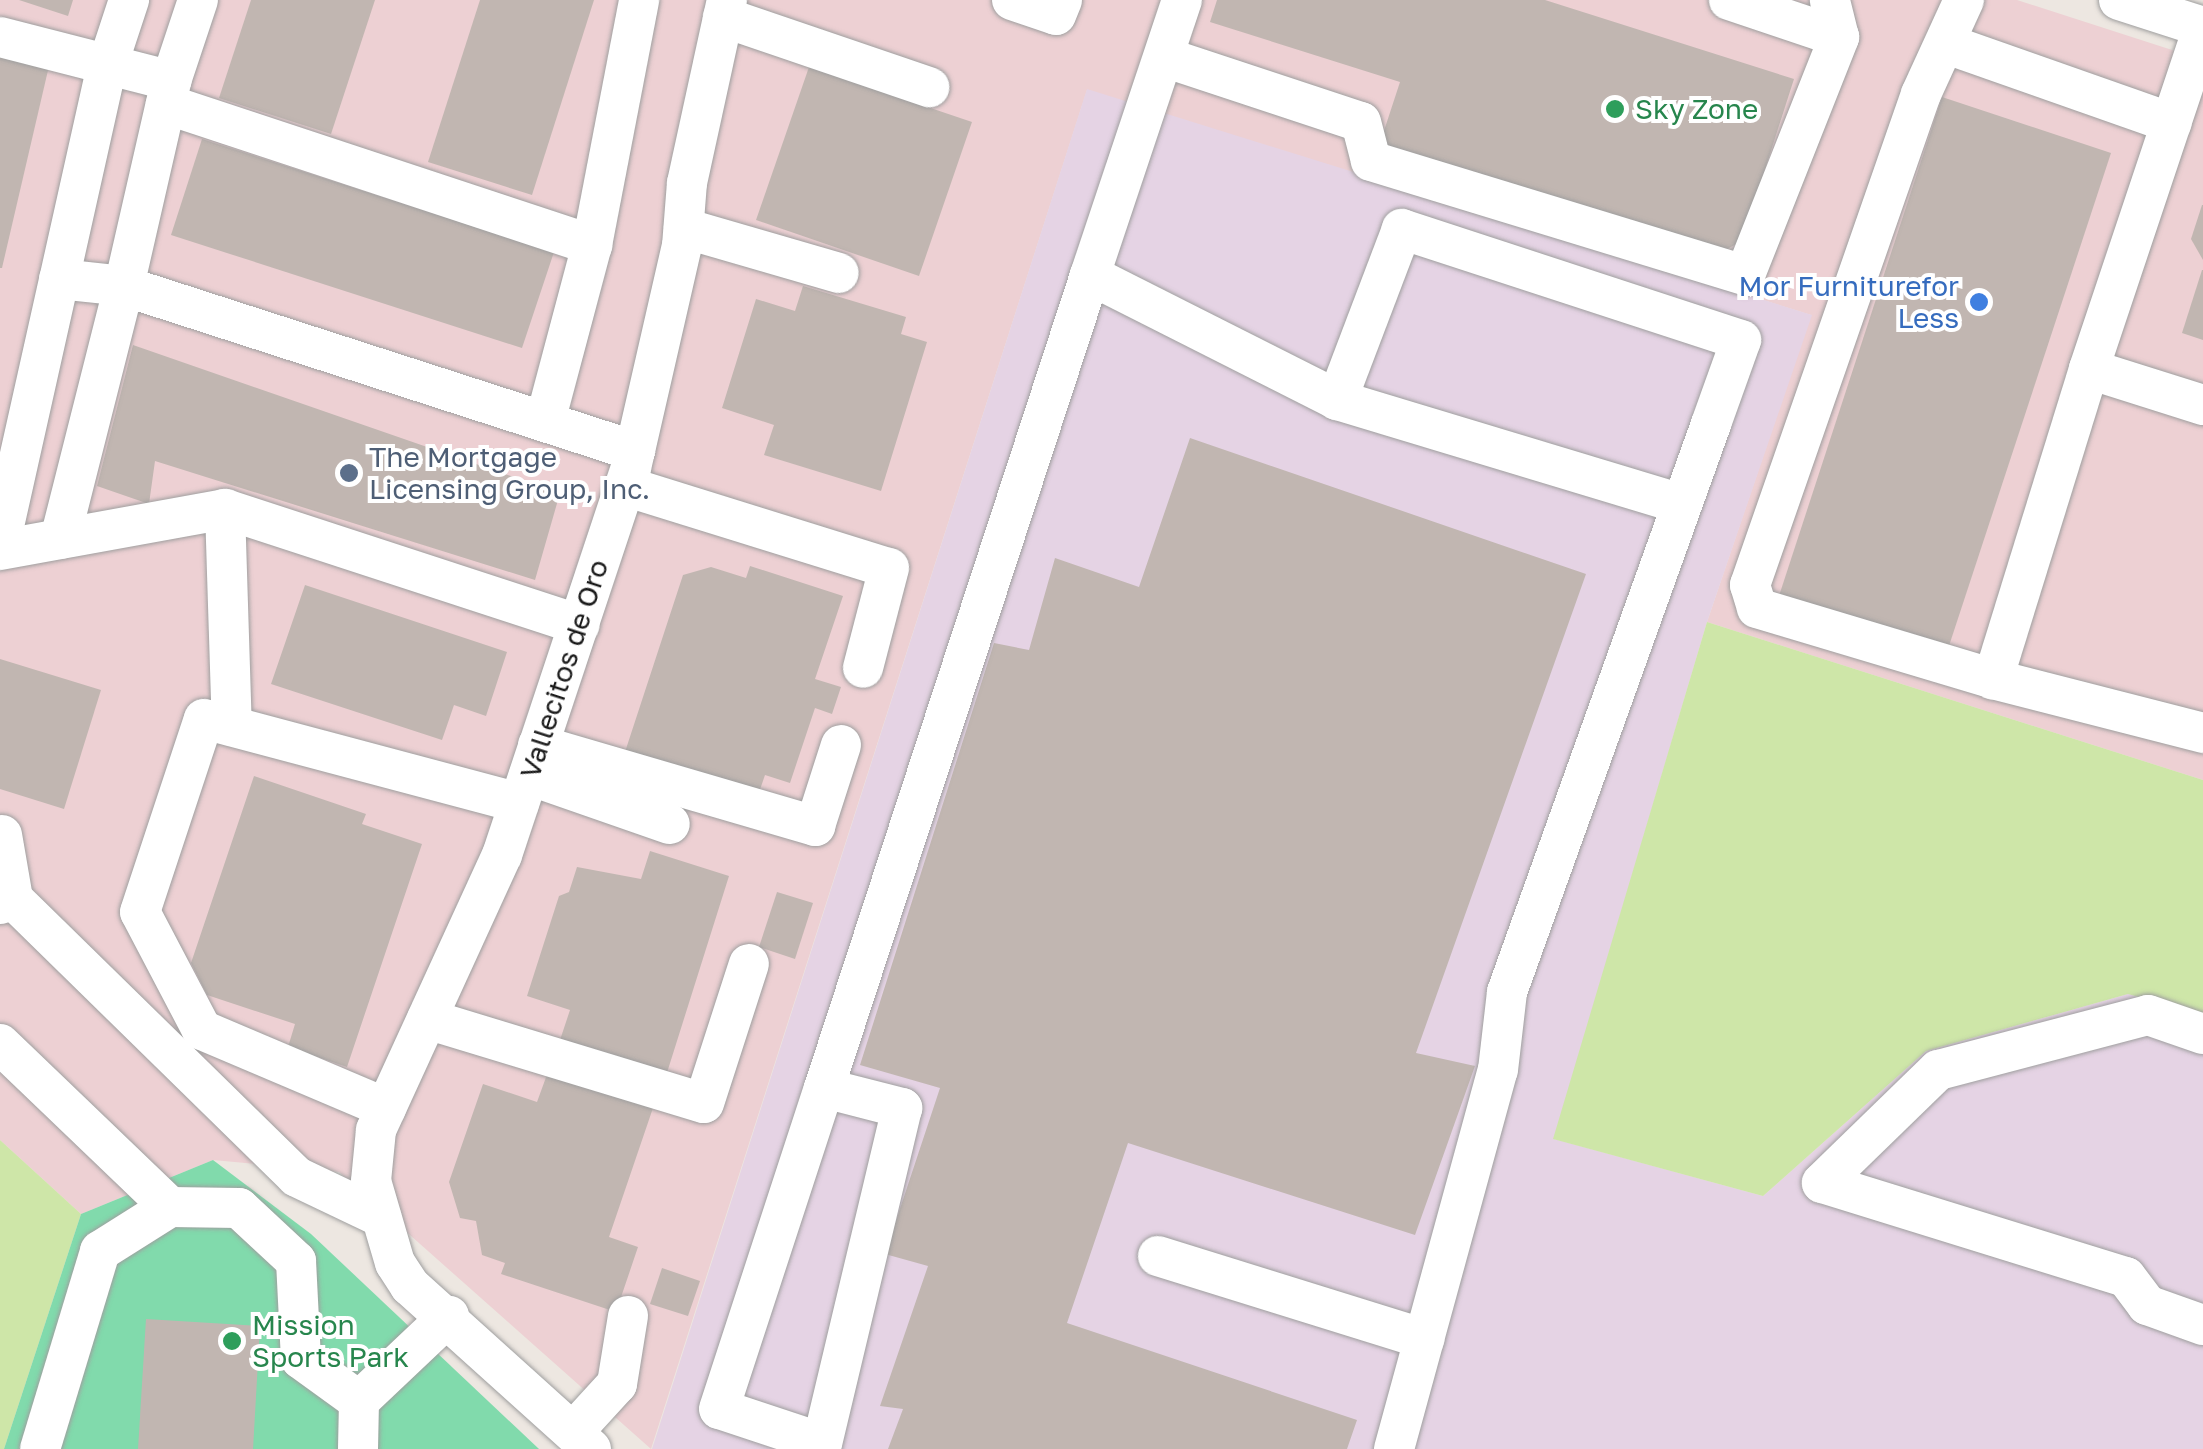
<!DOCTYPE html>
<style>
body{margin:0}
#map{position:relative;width:2203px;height:1449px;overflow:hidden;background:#ede7e1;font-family:"Golos Text",sans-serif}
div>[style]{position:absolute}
.commercial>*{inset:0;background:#edd0d3}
.industrial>*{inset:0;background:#e5d3e4}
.grass>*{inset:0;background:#cee6a8}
.pitch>*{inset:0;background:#81daac}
.building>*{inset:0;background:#c1b6b1}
.roads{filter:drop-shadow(0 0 2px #9f9f9f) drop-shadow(0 0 2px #9f9f9f)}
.minor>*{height:40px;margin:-20px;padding:0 20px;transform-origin:20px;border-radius:20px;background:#fff}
.dots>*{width:28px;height:28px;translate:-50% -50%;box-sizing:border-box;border:5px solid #fff;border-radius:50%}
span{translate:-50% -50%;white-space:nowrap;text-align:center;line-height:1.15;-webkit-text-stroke:8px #fff;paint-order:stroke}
.leisure-label{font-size:28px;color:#27864d}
.left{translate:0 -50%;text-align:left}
.shop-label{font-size:28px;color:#366cbe}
.right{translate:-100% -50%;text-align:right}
.service-label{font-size:28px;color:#4e5e75}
.street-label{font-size:28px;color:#1b1b1b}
</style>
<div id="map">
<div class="commercial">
<i style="clip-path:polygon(0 0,2017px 0,2203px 60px,2203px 780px,1707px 622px,1811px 315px,1087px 90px,651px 1449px,339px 1172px,213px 1160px,81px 1214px,0 1140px)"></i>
</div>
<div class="industrial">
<i style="clip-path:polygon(1087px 89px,1812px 315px,1707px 622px,1554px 1139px,1763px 1196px,1926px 1051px,2128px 994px,2203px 1015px,2203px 1449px,652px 1449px)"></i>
</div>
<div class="grass">
<i style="clip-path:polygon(1707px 622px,2203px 780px,2203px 1015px,2128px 994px,1926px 1051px,1763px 1196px,1553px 1139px)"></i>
<i style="clip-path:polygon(0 1140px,81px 1214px,4px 1449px,0 1449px)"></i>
</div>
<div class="pitch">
<i style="clip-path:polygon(213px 1160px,311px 1234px,539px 1449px,4px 1449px,81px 1214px)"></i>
</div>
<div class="building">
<i style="clip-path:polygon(19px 0,73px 0,68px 16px)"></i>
<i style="clip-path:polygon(251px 0,375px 0,331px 134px,219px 98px)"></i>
<i style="clip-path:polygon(480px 0,594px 0,532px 195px,428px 162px)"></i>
<i style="clip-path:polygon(1217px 0,1545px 0,1794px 79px,1742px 241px,1718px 254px,1379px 146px,1400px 82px,1210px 22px)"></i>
<i style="clip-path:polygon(0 54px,49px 66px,2px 268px,0 268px)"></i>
<i style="clip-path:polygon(809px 67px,972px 122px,919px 276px,756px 220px)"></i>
<i style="clip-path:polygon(1942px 97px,2111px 153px,1946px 655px,1778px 599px)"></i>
<i style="clip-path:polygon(202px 139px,554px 252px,522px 348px,171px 235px)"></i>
<i style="clip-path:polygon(2202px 205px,2203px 205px,2203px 260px,2191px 239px)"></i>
<i style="clip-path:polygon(2202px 270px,2203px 270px,2203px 340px,2182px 333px)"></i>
<i style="clip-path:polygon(803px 286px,906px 317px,901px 334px,927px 342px,881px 491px,764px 455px,774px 425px,722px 408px,756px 299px,795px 311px)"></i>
<i style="clip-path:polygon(133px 345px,560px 493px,535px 580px,155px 461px,149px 504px,97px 486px)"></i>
<i style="clip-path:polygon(1190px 438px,1586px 574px,1416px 1053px,1475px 1066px,1415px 1235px,1128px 1143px,1067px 1323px,1357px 1420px,1347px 1449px,888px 1449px,903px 1409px,880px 1406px,928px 1266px,885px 1254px,940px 1088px,860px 1065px,994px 643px,1029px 650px,1055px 558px,1139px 587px)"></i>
<i style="clip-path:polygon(750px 566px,843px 596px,815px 679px,841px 687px,832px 714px,815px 708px,790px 783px,765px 775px,757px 798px,624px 755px,683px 575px,711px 567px,746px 578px)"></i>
<i style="clip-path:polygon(305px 585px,507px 652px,486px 716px,454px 705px,442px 740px,271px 684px)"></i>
<i style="clip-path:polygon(0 659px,101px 690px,64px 809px,0 789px)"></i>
<i style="clip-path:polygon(254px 776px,366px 814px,362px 824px,422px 844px,347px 1067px,288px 1047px,295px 1024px,207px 995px,191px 963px)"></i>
<i style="clip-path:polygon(650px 851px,729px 876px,665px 1079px,558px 1046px,570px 1010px,527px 996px,559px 896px,569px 892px,577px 867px,641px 879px)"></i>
<i style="clip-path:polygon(777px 892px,813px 903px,795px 959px,759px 947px)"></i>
<i style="clip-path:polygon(549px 1069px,654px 1105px,609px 1237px,638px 1247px,616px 1312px,501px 1274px,505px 1263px,482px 1255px,476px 1221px,460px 1218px,449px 1182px,483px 1084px,537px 1102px)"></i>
<i style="clip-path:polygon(662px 1268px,700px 1281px,688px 1316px,650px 1304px)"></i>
<i style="clip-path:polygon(146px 1319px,260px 1326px,253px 1449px,138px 1449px)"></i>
</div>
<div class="roads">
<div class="minor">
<i style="left:198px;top:0;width:85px;rotate:108.4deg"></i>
<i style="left:171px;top:81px;width:210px;rotate:102.9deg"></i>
<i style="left:124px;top:286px;width:537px;rotate:17.9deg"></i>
<i style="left:1012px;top:0;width:46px;rotate:18.8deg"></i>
<i style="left:1056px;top:15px;width:16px;rotate:-68deg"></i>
<i style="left:1182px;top:0;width:290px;rotate:108.5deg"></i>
<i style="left:1090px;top:275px;width:277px;rotate:26.8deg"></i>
<i style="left:1729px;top:0;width:116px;rotate:18.6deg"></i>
<i style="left:1964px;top:0;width:103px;rotate:114.6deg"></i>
<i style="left:1921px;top:94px;width:520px;rotate:109.2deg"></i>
<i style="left:1750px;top:585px;width:24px;rotate:73deg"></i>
<i style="left:1757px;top:608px;width:246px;rotate:16.7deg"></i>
<i style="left:2119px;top:0;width:88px;rotate:17.8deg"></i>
<i style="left:723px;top:17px;width:218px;rotate:18.8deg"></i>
<i style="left:2203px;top:28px;width:360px;rotate:108.5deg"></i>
<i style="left:2089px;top:369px;width:120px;rotate:17.5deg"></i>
<i style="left:0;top:37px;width:177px;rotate:14.4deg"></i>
<i style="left:1947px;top:44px;width:238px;rotate:19.4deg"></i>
<i style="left:1164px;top:57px;width:207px;rotate:18.3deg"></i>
<i style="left:1361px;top:122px;width:40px;rotate:75.6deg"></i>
<i style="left:1371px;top:161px;width:391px;rotate:17deg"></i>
<i style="left:1745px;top:275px;width:256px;rotate:-68.4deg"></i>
<i style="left:1839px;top:37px;width:38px;rotate:-104deg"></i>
<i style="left:166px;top:104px;width:449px;rotate:18.3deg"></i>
<i style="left:592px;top:245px;width:183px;rotate:104.9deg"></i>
<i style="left:684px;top:228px;width:161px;rotate:16.2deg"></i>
<i style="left:592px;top:245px;width:249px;rotate:-79.1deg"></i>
<i style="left:59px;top:279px;width:65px;rotate:6.1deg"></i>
<i style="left:124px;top:286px;width:261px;rotate:104.2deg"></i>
<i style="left:2089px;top:369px;width:325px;rotate:107.2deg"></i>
<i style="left:1993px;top:679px;width:217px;rotate:14.4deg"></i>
<i style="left:625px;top:486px;width:276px;rotate:17.3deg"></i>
<i style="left:889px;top:568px;width:103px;rotate:104.6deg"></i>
<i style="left:225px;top:509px;width:217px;rotate:88.2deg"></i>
<i style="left:0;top:544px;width:489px;rotate:-77.4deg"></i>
<i style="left:107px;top:67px;width:71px;rotate:-71.8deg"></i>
<i style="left:0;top:550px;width:229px;rotate:-10.3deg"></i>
<i style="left:225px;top:509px;width:373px;rotate:18.1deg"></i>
<i style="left:538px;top:745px;width:289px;rotate:16.3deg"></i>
<i style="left:815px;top:826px;width:85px;rotate:-72.2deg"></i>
<i style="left:529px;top:775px;width:149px;rotate:19.2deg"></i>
<i style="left:2px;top:835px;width:65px;rotate:80.2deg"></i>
<i style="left:0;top:904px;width:14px;rotate:-21deg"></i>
<i style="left:13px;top:899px;width:397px;rotate:44.4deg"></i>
<i style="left:297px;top:1177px;width:93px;rotate:25.5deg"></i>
<i style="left:427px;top:1019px;width:289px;rotate:16.9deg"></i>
<i style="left:704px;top:1103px;width:146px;rotate:-72.1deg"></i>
<i style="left:2203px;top:1034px;width:58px;rotate:-160.9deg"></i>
<i style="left:2148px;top:1015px;width:217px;rotate:165.3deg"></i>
<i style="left:1938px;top:1070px;width:162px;rotate:135.8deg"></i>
<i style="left:1822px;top:1183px;width:318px;rotate:17.2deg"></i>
<i style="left:2126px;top:1277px;width:35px;rotate:53deg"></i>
<i style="left:2147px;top:1305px;width:59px;rotate:19.7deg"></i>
<i style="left:0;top:1044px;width:236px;rotate:43.8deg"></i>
<i style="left:824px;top:1088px;width:81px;rotate:14.4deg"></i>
<i style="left:902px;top:1108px;width:344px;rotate:103.4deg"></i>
<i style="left:822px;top:1443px;width:108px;rotate:-161.7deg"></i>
<i style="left:719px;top:1409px;width:338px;rotate:-71.9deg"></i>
<i style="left:824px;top:1088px;width:855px;rotate:-71.88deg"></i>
<i style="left:386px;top:1108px;width:200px;rotate:-157deg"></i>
<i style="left:202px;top:1030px;width:133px;rotate:-117.7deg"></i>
<i style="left:140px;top:912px;width:203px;rotate:-71.7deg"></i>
<i style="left:204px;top:719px;width:326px;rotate:14.9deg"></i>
<i style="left:1158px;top:1256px;width:279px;rotate:17.3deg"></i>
<i style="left:573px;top:1432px;width:65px;rotate:-47.5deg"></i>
<i style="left:617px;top:1384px;width:69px;rotate:-80.8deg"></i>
<i style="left:40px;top:1449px;width:207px;rotate:-73.1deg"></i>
<i style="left:100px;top:1251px;width:83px;rotate:-32.2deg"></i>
<i style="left:170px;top:1207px;width:69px;rotate:0.8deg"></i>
<i style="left:239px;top:1208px;width:78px;rotate:42.9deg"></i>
<i style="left:296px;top:1261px;width:98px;rotate:87.1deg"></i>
<i style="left:301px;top:1359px;width:72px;rotate:35.9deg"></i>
<i style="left:358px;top:1449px;width:48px;rotate:-88.8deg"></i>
<i style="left:359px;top:1401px;width:124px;rotate:-43.4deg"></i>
<i style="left:591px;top:1449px;width:244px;rotate:-138deg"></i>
<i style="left:410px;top:1286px;width:27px;rotate:-123deg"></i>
<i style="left:395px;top:1263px;width:85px;rotate:-106.3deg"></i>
<i style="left:371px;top:1181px;width:51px;rotate:-84.4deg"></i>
<i style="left:376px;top:1130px;width:302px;rotate:-65.4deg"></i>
<i style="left:502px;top:855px;width:408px;rotate:-71.6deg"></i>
<i style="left:631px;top:468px;width:228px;rotate:-77.1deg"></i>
<i style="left:682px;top:246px;width:63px;rotate:-85.5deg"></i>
<i style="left:687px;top:183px;width:187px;rotate:-77.7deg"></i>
<i style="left:1394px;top:1449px;width:393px;rotate:-74.7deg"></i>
<i style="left:1498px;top:1070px;width:79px;rotate:-83.4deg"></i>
<i style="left:1507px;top:992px;width:604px;rotate:-70.24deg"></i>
<i style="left:1711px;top:424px;width:89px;rotate:-70.3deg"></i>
<i style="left:1741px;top:340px;width:357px;rotate:-161.9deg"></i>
<i style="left:1402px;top:229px;width:183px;rotate:110.8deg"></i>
<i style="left:1337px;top:400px;width:360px;rotate:16.8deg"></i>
</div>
</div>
<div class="dots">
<i style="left:1615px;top:109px;background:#2e9e5b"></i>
<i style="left:1979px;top:302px;background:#3f7fe0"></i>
<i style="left:349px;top:473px;background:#5c6f8a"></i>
<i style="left:232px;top:1341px;background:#2e9e5b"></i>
</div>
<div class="leisure-label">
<span class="left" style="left:1635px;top:109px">Sky Zone</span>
<span class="left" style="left:252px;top:1341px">Mission<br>Sports Park</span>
</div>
<div class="shop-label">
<span class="right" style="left:1959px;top:302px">Mor Furniturefor<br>Less</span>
</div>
<div class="service-label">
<span class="left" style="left:369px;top:473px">The Mortgage<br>Licensing Group, Inc.</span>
</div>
<div class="street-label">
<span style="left:564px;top:669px;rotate:-72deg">Vallecitos de Oro</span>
</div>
</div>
